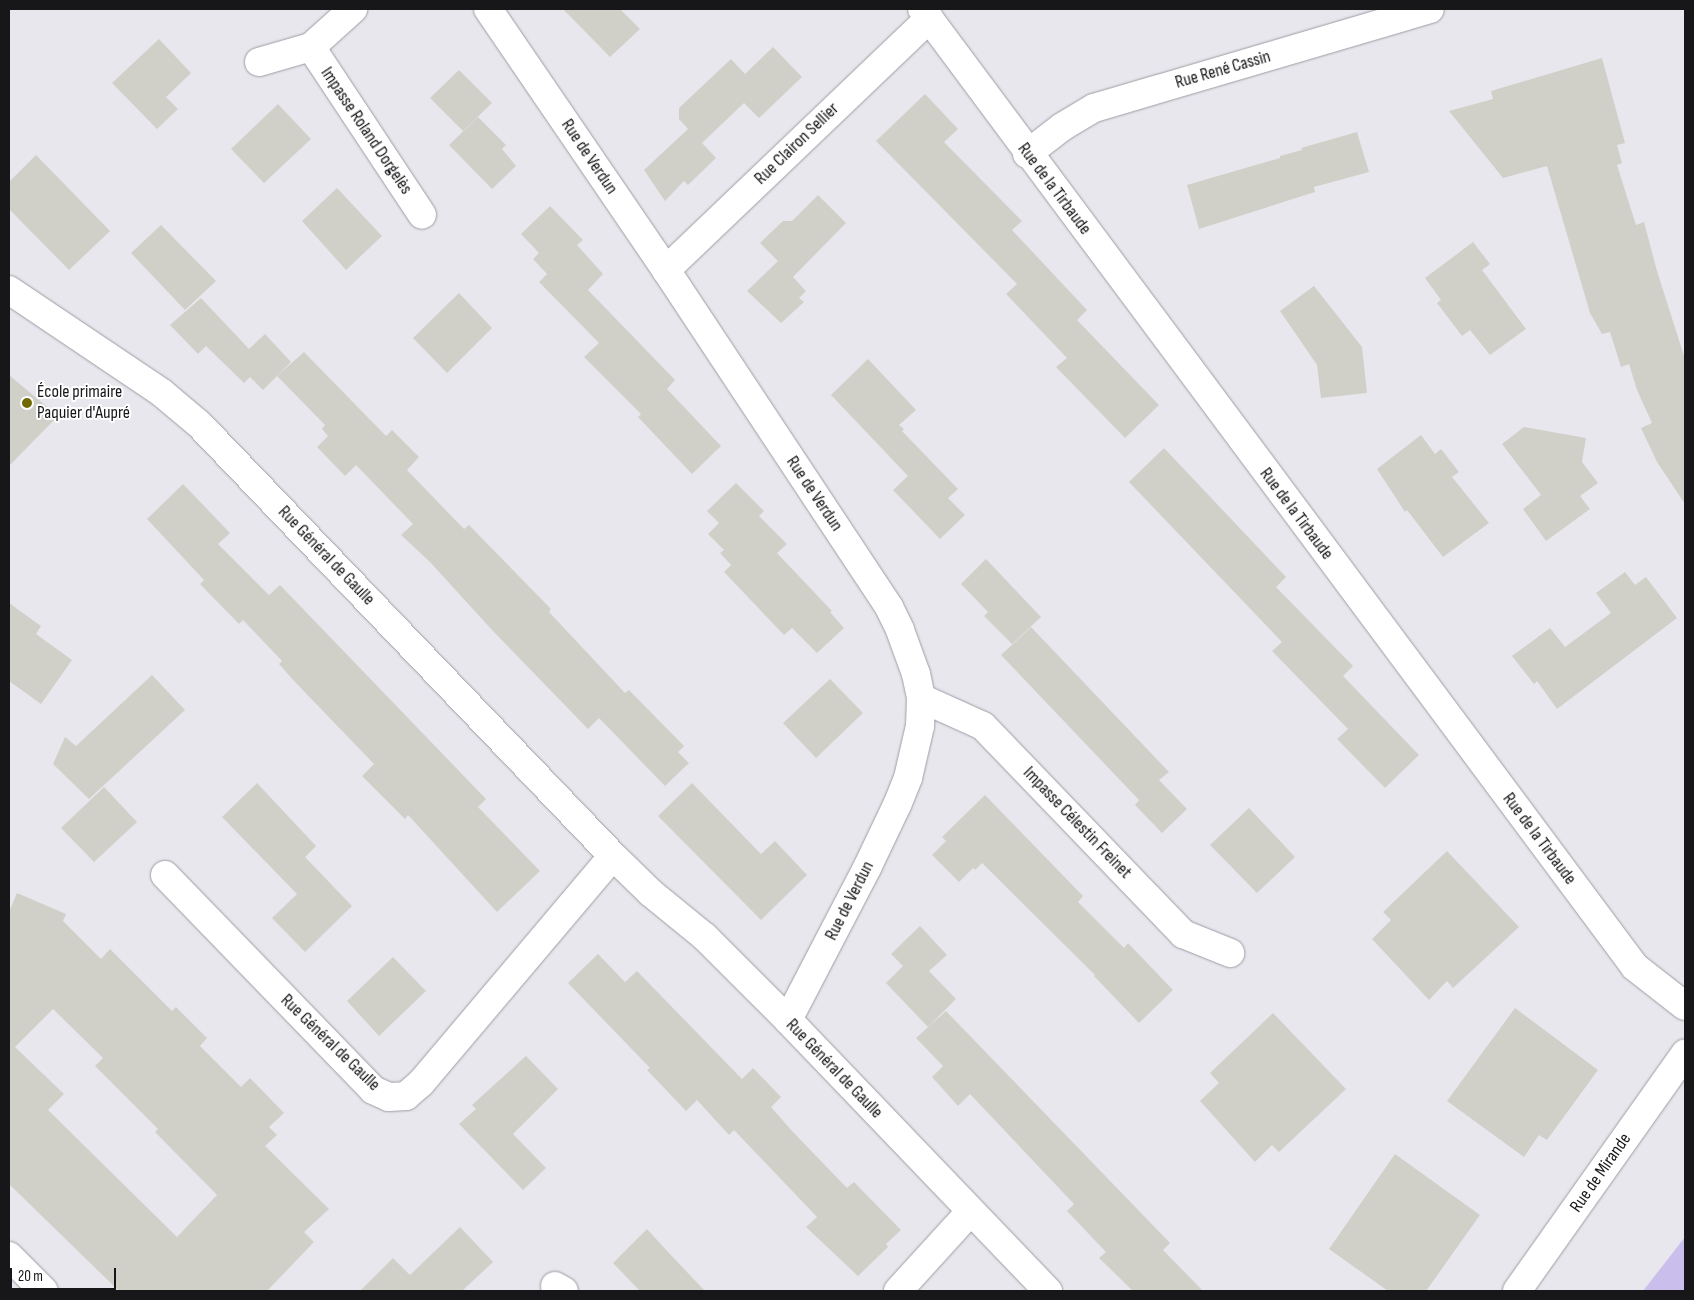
<!DOCTYPE html>
<meta charset="utf-8">
<style>
body{margin:0}
#map{position:relative;width:1694px;height:1300px;overflow:hidden;background:#e9e7ee;font-family:"Sofia Sans Condensed",sans-serif}
div>[style]{position:absolute}
.green>*{inset:0;background:#cabeec}
.building>*{inset:0;background:#d0d0c9}
.roads{filter:drop-shadow(0 0 1px #9e9ca3) drop-shadow(0 0 1px #9e9ca3)}
.street>*{height:28px;margin:-14px;padding:0 14px;transform-origin:14px;border-radius:14px;background:#fff}
.secondary>*{height:28px;margin:-14px;padding:0 14px;transform-origin:14px;border-radius:14px;background:#fff}
.dots>*{width:14px;height:14px;translate:-50% -50%;box-sizing:border-box;border:2px solid #fff;border-radius:50%}
span{translate:-50% -50%;white-space:nowrap;text-align:center;line-height:1.15;-webkit-text-stroke:4px #fff;paint-order:stroke}
.street-label{font-size:18px;color:#171619}
.poi-label{font-size:18px;color:#171619}
.left{translate:0 -50%;text-align:left}
.frame{position:absolute;inset:0;border:10px solid #171619;pointer-events:none}
.scale{position:absolute;left:10px;top:1268px;width:106px;height:22px;box-sizing:border-box;border:2px solid #171619;border-top:0;padding-left:6px;font-size:15px;line-height:18px;white-space:nowrap;color:#171619;-webkit-text-stroke:4px #fff;paint-order:stroke}
</style>
<div id="map">
<div class="green">
<i style="clip-path:polygon(1685px 1237px,1685px 1291px,1643px 1291px)"></i>
</div>
<div class="building">
<i style="clip-path:polygon(563px 9px,620px 9px,640px 29px,610px 57px)"></i>
<i style="clip-path:polygon(159px 39px,191px 73px,166px 97px,178px 109px,157px 129px,112px 83px)"></i>
<i style="clip-path:polygon(773px 47px,802px 77px,759px 118px,744px 103px,702px 143px,716px 158px,688px 185px,684px 181px,665px 201px,644px 170px,688px 129px,697px 139px,679px 119px,679px 108px,731px 59px,745px 74px)"></i>
<i style="clip-path:polygon(1602px 58px,1625px 143px,1617px 145px,1622px 163px,1617px 165px,1636px 225px,1644px 222px,1657px 271px,1685px 359px,1685px 504px,1657px 462px,1641px 428px,1652px 423px,1637px 390px,1629px 364px,1621px 367px,1610px 332px,1602px 334px,1590px 313px,1547px 166px,1503px 178px,1449px 111px,1493px 99px,1491px 91px)"></i>
<i style="clip-path:polygon(459px 70px,492px 103px,463px 131px,430px 98px)"></i>
<i style="clip-path:polygon(925px 94px,958px 129px,944px 142px,1022px 221px,1012px 230px,1087px 310px,1077px 320px,1159px 405px,1125px 438px,1056px 367px,1067px 358px,1006px 294px,1017px 284px,876px 141px)"></i>
<i style="clip-path:polygon(278px 104px,311px 139px,264px 183px,231px 149px)"></i>
<i style="clip-path:polygon(478px 117px,506px 145px,502px 149px,516px 166px,492px 189px,449px 145px)"></i>
<i style="clip-path:polygon(1357px 132px,1369px 172px,1314px 187px,1315px 192px,1199px 229px,1187px 185px,1280px 158px,1280px 156px,1302px 150px,1301px 148px)"></i>
<i style="clip-path:polygon(36px 155px,110px 231px,69px 270px,9px 209px,9px 182px)"></i>
<i style="clip-path:polygon(337px 188px,382px 236px,346px 270px,302px 221px)"></i>
<i style="clip-path:polygon(818px 195px,846px 223px,793px 277px,806px 291px,799px 298px,804px 302px,781px 323px,747px 291px,778px 261px,760px 243px,783px 221px,792px 221px)"></i>
<i style="clip-path:polygon(550px 206px,583px 240px,577px 245px,603px 274px,588px 290px,675px 380px,667px 389px,721px 446px,692px 474px,638px 417px,641px 414px,584px 357px,599px 343px,539px 282px,547px 274px,533px 259px,539px 253px,521px 234px)"></i>
<i style="clip-path:polygon(161px 225px,216px 281px,185px 310px,131px 253px)"></i>
<i style="clip-path:polygon(1473px 242px,1490px 264px,1482px 270px,1526px 329px,1490px 355px,1470px 330px,1462px 336px,1437px 303px,1441px 300px,1425px 278px)"></i>
<i style="clip-path:polygon(1314px 286px,1362px 347px,1367px 393px,1321px 398px,1317px 365px,1280px 311px)"></i>
<i style="clip-path:polygon(459px 293px,492px 328px,447px 373px,413px 338px)"></i>
<i style="clip-path:polygon(201px 298px,249px 349px,265px 334px,291px 362px,263px 390px,250px 377px,244px 383px,206px 346px,198px 354px,170px 325px)"></i>
<i style="clip-path:polygon(304px 352px,386px 436px,392px 430px,419px 457px,407px 470px,464px 529px,469px 525px,551px 609px,549px 612px,625px 693px,629px 690px,684px 746px,678px 752px,689px 763px,665px 786px,599px 718px,588px 729px,492px 630px,430px 562px,401px 535px,413px 524px,356px 465px,345px 476px,317px 447px,328px 436px,322px 429px,325px 425px,277px 376px)"></i>
<i style="clip-path:polygon(868px 359px,916px 410px,899px 425px,904px 429px,902px 431px,958px 489px,948px 498px,965px 515px,940px 539px,893px 490px,908px 476px,831px 395px)"></i>
<i style="clip-path:polygon(9px 375px,58px 416px,9px 466px)"></i>
<i style="clip-path:polygon(1524px 427px,1586px 438px,1582px 462px,1598px 483px,1580px 496px,1590px 509px,1546px 541px,1523px 509px,1541px 495px,1502px 444px)"></i>
<i style="clip-path:polygon(1421px 435px,1435px 454px,1441px 449px,1459px 472px,1452px 477px,1489px 523px,1443px 557px,1407px 510px,1405px 512px,1377px 469px)"></i>
<i style="clip-path:polygon(1164px 448px,1286px 577px,1276px 587px,1353px 666px,1343px 676px,1419px 755px,1385px 788px,1337px 739px,1348px 729px,1272px 651px,1282px 642px,1129px 482px)"></i>
<i style="clip-path:polygon(736px 483px,764px 511px,759px 516px,787px 544px,777px 553px,832px 611px,830px 612px,844px 628px,817px 653px,792px 628px,784px 635px,724px 572px,731px 565px,720px 553px,724px 550px,708px 534px,719px 523px,707px 511px)"></i>
<i style="clip-path:polygon(183px 484px,230px 533px,218px 544px,269px 595px,280px 585px,486px 799px,478px 807px,540px 871px,497px 912px,408px 815px,405px 819px,362px 776px,374px 764px,295px 682px,279px 664px,282px 661px,243px 620px,239px 624px,200px 584px,204px 580px,147px 519px)"></i>
<i style="clip-path:polygon(986px 559px,1041px 617px,1012px 644px,984px 616px,988px 612px,961px 584px)"></i>
<i style="clip-path:polygon(1625px 572px,1635px 585px,1646px 577px,1677px 618px,1557px 709px,1537px 681px,1534px 684px,1512px 656px,1550px 628px,1565px 647px,1611px 613px,1596px 593px)"></i>
<i style="clip-path:polygon(9px 603px,41px 626px,36px 634px,72px 660px,41px 704px,9px 681px)"></i>
<i style="clip-path:polygon(1031px 627px,1169px 772px,1159px 780px,1187px 809px,1162px 833px,1135px 805px,1139px 800px,1001px 655px)"></i>
<i style="clip-path:polygon(152px 675px,185px 710px,89px 799px,53px 764px,65px 737px,76px 746px)"></i>
<i style="clip-path:polygon(830px 679px,863px 713px,816px 758px,783px 723px)"></i>
<i style="clip-path:polygon(257px 783px,316px 846px,305px 857px,352px 906px,305px 952px,272px 918px,297px 894px,222px 817px)"></i>
<i style="clip-path:polygon(692px 783px,761px 854px,775px 841px,807px 875px,761px 920px,658px 816px)"></i>
<i style="clip-path:polygon(104px 787px,137px 822px,94px 862px,61px 828px)"></i>
<i style="clip-path:polygon(985px 795px,1083px 896px,1078px 902px,1124px 948px,1128px 943px,1173px 990px,1139px 1023px,1094px 976px,1095px 975px,982px 863px,975px 870px,973px 868px,959px 882px,932px 855px,946px 841px,942px 837px)"></i>
<i style="clip-path:polygon(1249px 808px,1295px 857px,1257px 893px,1210px 845px)"></i>
<i style="clip-path:polygon(1447px 851px,1519px 927px,1453px 988px,1447px 981px,1429px 1000px,1372px 939px,1391px 920px,1383px 912px)"></i>
<i style="clip-path:polygon(evenodd,17px 893px,66px 914px,63px 921px,101px 959px,110px 949px,172px 1011px,176px 1007px,207px 1038px,200px 1046px,241px 1087px,250px 1078px,284px 1113px,269px 1127px,277px 1135px,265px 1146px,329px 1209px,304px 1232px,314px 1242px,267px 1291px,119px 1291px,9px 1184px,9px 912px,17px 893px,53px 1009px,103px 1058px,95px 1066px,158px 1129px,155px 1132px,217px 1195px,177px 1237px,48px 1110px,64px 1094px,15px 1047px,53px 1009px)"></i>
<i style="clip-path:polygon(920px 926px,947px 955px,929px 971px,956px 999px,928px 1027px,886px 983px,903px 966px,891px 954px)"></i>
<i style="clip-path:polygon(598px 954px,625px 982px,637px 971px,742px 1079px,753px 1068px,781px 1097px,771px 1107px,792px 1131px,847px 1188px,854px 1182px,901px 1230px,886px 1244px,888px 1247px,858px 1276px,806px 1227px,817px 1217px,734px 1130px,729px 1135px,697px 1100px,686px 1111px,647px 1070px,650px 1068px,568px 983px)"></i>
<i style="clip-path:polygon(393px 957px,426px 991px,379px 1036px,347px 1001px)"></i>
<i style="clip-path:polygon(1515px 1008px,1598px 1070px,1547px 1140px,1539px 1135px,1524px 1157px,1447px 1101px)"></i>
<i style="clip-path:polygon(946px 1011px,1170px 1243px,1163px 1250px,1203px 1291px,1133px 1291px,1099px 1258px,1106px 1252px,1067px 1211px,1074px 1204px,970px 1094px,958px 1106px,932px 1077px,943px 1066px,916px 1038px)"></i>
<i style="clip-path:polygon(1273px 1013px,1346px 1089px,1279px 1152px,1272px 1145px,1255px 1162px,1200px 1101px,1219px 1083px,1210px 1073px)"></i>
<i style="clip-path:polygon(526px 1056px,558px 1089px,513px 1134px,546px 1168px,523px 1190px,459px 1124px,476px 1109px,472px 1105px)"></i>
<i style="clip-path:polygon(1395px 1154px,1480px 1215px,1426px 1291px,1388px 1291px,1329px 1249px)"></i>
<i style="clip-path:polygon(460px 1227px,493px 1262px,462px 1291px,360px 1291px,393px 1258px,410px 1275px)"></i>
<i style="clip-path:polygon(647px 1229px,669px 1253px,705px 1291px,640px 1291px,613px 1263px)"></i>
</div>
<div class="roads">
<div class="street">
<i style="left:488px;top:9px;width:316px;rotate:55.7deg"></i>
<i style="left:666px;top:270px;width:404px;rotate:56.5deg"></i>
<i style="left:889px;top:607px;width:25px;rotate:64deg"></i>
<i style="left:900px;top:630px;width:47px;rotate:70deg"></i>
<i style="left:916px;top:674px;width:25px;rotate:78deg"></i>
<i style="left:921px;top:698px;width:28px;rotate:92deg"></i>
<i style="left:920px;top:726px;width:53px;rotate:103deg"></i>
<i style="left:908px;top:778px;width:29px;rotate:112deg"></i>
<i style="left:897px;top:805px;width:70px;rotate:115.5deg"></i>
<i style="left:867px;top:868px;width:171px;rotate:117.5deg"></i>
<i style="left:922px;top:9px;width:1194px;rotate:53.34deg"></i>
<i style="left:1635px;top:967px;width:63px;rotate:38deg"></i>
<i style="left:311px;top:47px;width:57px;rotate:-42.1deg"></i>
<i style="left:259px;top:62px;width:54px;rotate:-16.1deg"></i>
<i style="left:311px;top:47px;width:201px;rotate:56.5deg"></i>
<i style="left:1027px;top:154px;width:44px;rotate:-37.6deg"></i>
<i style="left:1062px;top:127px;width:37px;rotate:-31deg"></i>
<i style="left:1094px;top:108px;width:350px;rotate:-16.4deg"></i>
<i style="left:666px;top:270px;width:364px;rotate:-43.7deg"></i>
<i style="left:9px;top:290px;width:184px;rotate:33.9deg"></i>
<i style="left:162px;top:393px;width:48px;rotate:40deg"></i>
<i style="left:199px;top:424px;width:598px;rotate:46.22deg"></i>
<i style="left:613px;top:856px;width:53px;rotate:44.2deg"></i>
<i style="left:651px;top:893px;width:70px;rotate:39.2deg"></i>
<i style="left:705px;top:937px;width:117px;rotate:45deg"></i>
<i style="left:788px;top:1020px;width:376px;rotate:46.2deg"></i>
<i style="left:921px;top:698px;width:68px;rotate:24.3deg"></i>
<i style="left:983px;top:726px;width:289px;rotate:46.1deg"></i>
<i style="left:1183px;top:934px;width:51px;rotate:22deg"></i>
<i style="left:165px;top:875px;width:299px;rotate:45.9deg"></i>
<i style="left:373px;top:1090px;width:17px;rotate:24deg"></i>
<i style="left:389px;top:1097px;width:17px;rotate:-3deg"></i>
<i style="left:406px;top:1096px;width:20px;rotate:-41deg"></i>
<i style="left:421px;top:1083px;width:297px;rotate:-49.8deg"></i>
<i style="left:555px;top:1286px;width:10px;rotate:29deg"></i>
<i style="left:898px;top:1291px;width:107px;rotate:-47.7deg"></i>
<i style="left:1517px;top:1291px;width:291px;rotate:-54.7deg"></i>
</div>
<div class="secondary">
<i style="left:9px;top:1256px;width:49px;rotate:45deg"></i>
</div>
</div>
<div class="dots">
<i style="left:27px;top:403px;background:#716a04"></i>
</div>
<div class="street-label">
<span style="left:1223px;top:70px;rotate:-16deg">Rue René Cassin</span>
<span style="left:366px;top:131px;rotate:56deg">Impasse Roland Dorgelès</span>
<span style="left:797px;top:144px;rotate:-44deg">Rue Clairon Sellier</span>
<span style="left:589px;top:157px;rotate:56deg">Rue de Verdun</span>
<span style="left:1054px;top:189px;rotate:53deg">Rue de la Tirbaude</span>
<span style="left:814px;top:494px;rotate:56deg">Rue de Verdun</span>
<span style="left:1296px;top:514px;rotate:53deg">Rue de la Tirbaude</span>
<span style="left:326px;top:556px;rotate:46deg">Rue Général de Gaulle</span>
<span style="left:1077px;top:823px;rotate:46deg">Impasse Célestin Freinet</span>
<span style="left:1539px;top:839px;rotate:53deg">Rue de la Tirbaude</span>
<span style="left:850px;top:901px;rotate:-63deg">Rue de Verdun</span>
<span style="left:330px;top:1043px;rotate:44deg">Rue Général de Gaulle</span>
<span style="left:834px;top:1069px;rotate:46deg">Rue Général de Gaulle</span>
<span style="left:1601px;top:1173px;rotate:-55deg">Rue de Mirande</span>
</div>
<div class="poi-label">
<span class="left" style="left:37px;top:403px">École primaire<br>Paquier d'Aupré</span>
</div>
<div class="frame"></div>
<div class="scale">20 m</div>
</div>
